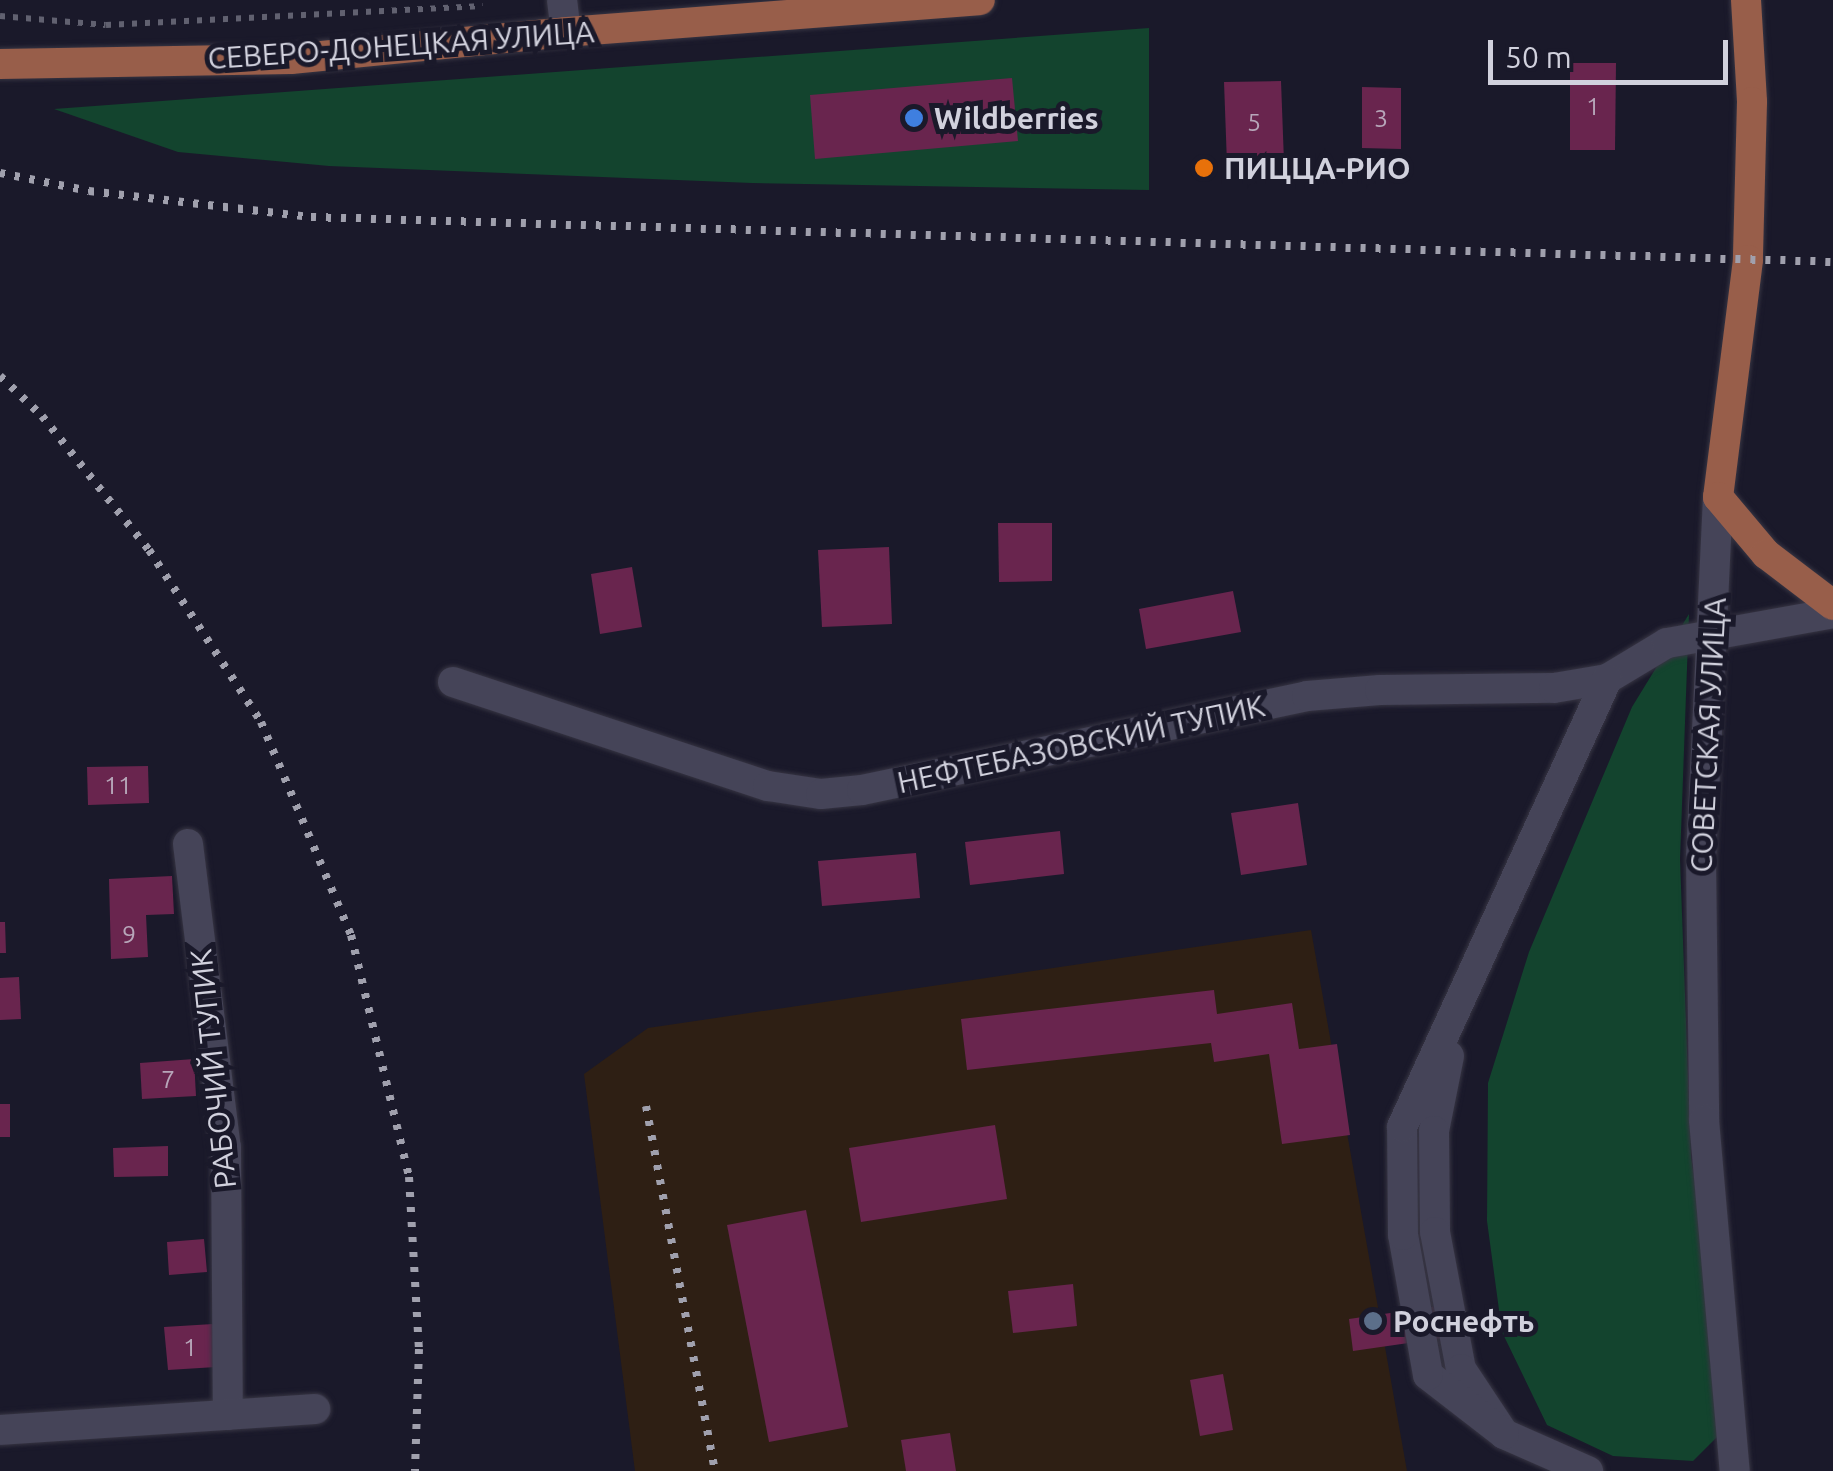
<!DOCTYPE html>
<meta charset="utf-8">
<style>
body{margin:0}
#map{position:relative;width:1833px;height:1471px;overflow:hidden;background:#1a192a;font-family:Ubuntu,sans-serif}
div>[style]{position:absolute}
.industrial>*{inset:0;background:#2e1f14}
.green>*{inset:0;background:#13442e}
.building>*{inset:0;background:#69254e}
.path>*{height:6px;margin-top:-3px;transform-origin:0;background:repeating-linear-gradient(90deg,#616170 0 5px,transparent 0 13px)}
.roads{filter:drop-shadow(0 0 2px #373543) drop-shadow(0 0 2px #373543)}
.minor>*{height:30px;margin:-15px;padding:0 15px;transform-origin:15px;border-radius:15px;background:#454458}
.major>*{height:30px;margin:-15px;padding:0 15px;transform-origin:15px;border-radius:15px;background:#985e4a}
.rail>*{height:8px;margin-top:-4px;transform-origin:0;background:repeating-linear-gradient(90deg,#a0a0ad 0 5px,transparent 0 15px)}
.dots>*{width:28px;height:28px;translate:-50% -50%;box-sizing:border-box;border:5px solid #1a192a;border-radius:50%}
span{translate:-50% -50%;white-space:nowrap;text-align:center;line-height:1.15;-webkit-text-stroke:10px #1a192a;paint-order:stroke}
.number-label{font-size:25px;color:#b7a6b9}
.number-label span{-webkit-text-stroke-width:0}
.street-label{font-size:30px;color:#d1d1dd}
.poi-label{font-size:30px;color:#d1d1dd;font-weight:700}
.left{translate:0 -50%;text-align:left}
.scale{position:absolute;left:1488px;top:40px;width:240px;height:45px;box-sizing:border-box;border:5px solid #d1d1dd;border-top:0;padding-left:12px;font-size:30px;line-height:35px;white-space:nowrap;color:#d1d1dd;-webkit-text-stroke:8px #1a192a;paint-order:stroke}
</style>
<div id="map">
<div class="industrial">
<i style="clip-path:polygon(1311px 930px,1407px 1471px,635px 1471px,584px 1074px,648px 1028px)"></i>
</div>
<div class="green">
<i style="clip-path:polygon(1149px 28px,1149px 190px,752px 183px,329px 166px,178px 152px,54px 109px)"></i>
<i style="clip-path:polygon(1689px 614px,1680px 859px,1691px 1157px,1727px 1390px,1722px 1432px,1693px 1461px,1613px 1456px,1547px 1425px,1502px 1332px,1487px 1221px,1488px 1083px,1529px 952px,1632px 707px)"></i>
</div>
<div class="building">
<i style="clip-path:polygon(1570px 63px,1616px 63px,1615px 150px,1570px 150px)"></i>
<i style="clip-path:polygon(1012px 78px,1018px 141px,815px 159px,810px 95px)"></i>
<i style="clip-path:polygon(1281px 81px,1284px 162px,1227px 164px,1224px 82px)"></i>
<i style="clip-path:polygon(1362px 87px,1401px 88px,1401px 149px,1362px 148px)"></i>
<i style="clip-path:polygon(998px 523px,1052px 523px,1052px 581px,999px 582px)"></i>
<i style="clip-path:polygon(889px 547px,892px 624px,822px 627px,818px 550px)"></i>
<i style="clip-path:polygon(632px 567px,642px 627px,600px 634px,591px 574px)"></i>
<i style="clip-path:polygon(1233px 591px,1241px 632px,1146px 649px,1139px 609px)"></i>
<i style="clip-path:polygon(148px 766px,149px 803px,88px 805px,87px 767px)"></i>
<i style="clip-path:polygon(1298px 803px,1307px 865px,1241px 875px,1231px 813px)"></i>
<i style="clip-path:polygon(1060px 831px,1064px 874px,970px 885px,965px 842px)"></i>
<i style="clip-path:polygon(916px 853px,920px 898px,822px 906px,818px 861px)"></i>
<i style="clip-path:polygon(172px 876px,174px 914px,146px 915px,148px 957px,111px 959px,109px 879px)"></i>
<i style="clip-path:polygon(0 922px,5px 922px,6px 953px,0 953px)"></i>
<i style="clip-path:polygon(19px 977px,21px 1019px,0 1020px,0 978px)"></i>
<i style="clip-path:polygon(1214px 990px,1217px 1014px,1292px 1003px,1299px 1049px,1337px 1044px,1350px 1135px,1282px 1144px,1269px 1054px,1214px 1062px,1211px 1043px,967px 1070px,961px 1019px)"></i>
<i style="clip-path:polygon(194px 1059px,196px 1096px,142px 1099px,140px 1063px)"></i>
<i style="clip-path:polygon(0 1104px,10px 1104px,10px 1137px,0 1137px)"></i>
<i style="clip-path:polygon(995px 1125px,1007px 1199px,861px 1222px,849px 1148px)"></i>
<i style="clip-path:polygon(168px 1146px,168px 1176px,114px 1177px,113px 1148px)"></i>
<i style="clip-path:polygon(806px 1210px,848px 1427px,769px 1442px,727px 1225px)"></i>
<i style="clip-path:polygon(204px 1239px,207px 1272px,169px 1275px,167px 1242px)"></i>
<i style="clip-path:polygon(1073px 1284px,1077px 1326px,1013px 1333px,1008px 1291px)"></i>
<i style="clip-path:polygon(1459px 1303px,1464px 1335px,1353px 1351px,1349px 1319px)"></i>
<i style="clip-path:polygon(213px 1324px,216px 1367px,168px 1370px,164px 1327px)"></i>
<i style="clip-path:polygon(1223px 1374px,1233px 1430px,1200px 1436px,1190px 1380px)"></i>
<i style="clip-path:polygon(950px 1433px,956px 1471px,906px 1471px,901px 1440px)"></i>
</div>
<div class="path">
<i style="left:0;top:16px;width:106px;rotate:4.9deg"></i>
<i style="left:106px;top:25px;width:377px;rotate:-2.9deg"></i>
</div>
<div class="roads">
<div class="minor">
<i style="left:562px;top:0;width:32px;rotate:83deg"></i>
<i style="left:1718px;top:497px;width:361px;rotate:92.7deg"></i>
<i style="left:1701px;top:858px;width:262px;rotate:89.3deg"></i>
<i style="left:1704px;top:1120px;width:352px;rotate:85deg"></i>
<i style="left:453px;top:682px;width:332px;rotate:18.3deg"></i>
<i style="left:768px;top:786px;width:54px;rotate:8.6deg"></i>
<i style="left:821px;top:794px;width:41px;rotate:-5.6deg"></i>
<i style="left:862px;top:790px;width:455px;rotate:-11.9deg"></i>
<i style="left:1307px;top:696px;width:73px;rotate:-4.7deg"></i>
<i style="left:1380px;top:690px;width:174px;rotate:-0.7deg"></i>
<i style="left:1554px;top:688px;width:54px;rotate:-9.6deg"></i>
<i style="left:1607px;top:679px;width:70px;rotate:-31deg"></i>
<i style="left:1667px;top:643px;width:169px;rotate:-10.2deg"></i>
<i style="left:188px;top:844px;width:305px;rotate:82.9deg"></i>
<i style="left:226px;top:1147px;width:268px;rotate:89.6deg"></i>
<i style="left:1449px;top:1056px;width:76px;rotate:101.3deg"></i>
<i style="left:1434px;top:1131px;width:101px;rotate:89.4deg"></i>
<i style="left:1435px;top:1232px;width:139px;rotate:79.3deg"></i>
<i style="left:1461px;top:1369px;width:78px;rotate:56.5deg"></i>
<i style="left:1504px;top:1434px;width:92px;rotate:23.8deg"></i>
<i style="left:0;top:1430px;width:316px;rotate:-3.8deg"></i>
<i style="left:1504px;top:1434px;width:96px;rotate:-142.2deg"></i>
<i style="left:1428px;top:1375px;width:142px;rotate:-100.1deg"></i>
<i style="left:1403px;top:1235px;width:108px;rotate:-90.5deg"></i>
<i style="left:1402px;top:1127px;width:493px;rotate:-65.4deg"></i>
</div>
<div class="major">
<i style="left:1746px;top:0;width:102px;rotate:86.6deg"></i>
<i style="left:1752px;top:102px;width:158px;rotate:91.5deg"></i>
<i style="left:1748px;top:260px;width:239px;rotate:97.2deg"></i>
<i style="left:1718px;top:497px;width:75px;rotate:49.9deg"></i>
<i style="left:1766px;top:554px;width:84px;rotate:37.3deg"></i>
<i style="left:0;top:64px;width:291px;rotate:-1deg"></i>
<i style="left:291px;top:59px;width:276px;rotate:-5.6deg"></i>
<i style="left:566px;top:32px;width:415px;rotate:-4.4deg"></i>
</div>
</div>
<div class="rail">
<i style="left:0;top:173px;width:91px;rotate:11.4deg"></i>
<i style="left:89px;top:191px;width:224px;rotate:6.7deg"></i>
<i style="left:311px;top:217px;width:1523px;rotate:1.69deg"></i>
<i style="left:0;top:376px;width:58px;rotate:43.6deg"></i>
<i style="left:42px;top:416px;width:171px;rotate:51.4deg"></i>
<i style="left:149px;top:550px;width:205px;rotate:56.9deg"></i>
<i style="left:261px;top:722px;width:231px;rotate:67.1deg"></i>
<i style="left:351px;top:935px;width:249px;rotate:76.5deg"></i>
<i style="left:409px;top:1177px;width:172px;rotate:86.7deg"></i>
<i style="left:419px;top:1349px;width:122px;rotate:91.9deg"></i>
<i style="left:646px;top:1106px;width:371px;rotate:79.3deg"></i>
</div>
<div class="dots">
<i style="left:914px;top:118px;background:#3f7fe0"></i>
<i style="left:1204px;top:168px;background:#e8710a"></i>
<i style="left:1373px;top:1321px;background:#5c6f8a"></i>
</div>
<div class="number-label">
<span style="left:1593px;top:106px">1</span>
<span style="left:1381px;top:118px">3</span>
<span style="left:1254px;top:122px">5</span>
<span style="left:118px;top:785px">11</span>
<span style="left:129px;top:934px">9</span>
<span style="left:168px;top:1079px">7</span>
<span style="left:190px;top:1347px">1</span>
</div>
<div class="street-label">
<span style="left:401px;top:45px;rotate:-4deg">СЕВЕРО-ДОНЕЦКАЯ УЛИЦА</span>
<span style="left:1708px;top:735px;rotate:-87deg">СОВЕТСКАЯ УЛИЦА</span>
<span style="left:1081px;top:744px;rotate:-12deg">НЕФТЕБАЗОВСКИЙ ТУПИК</span>
<span style="left:213px;top:1069px;rotate:-96deg">РАБОЧИЙ ТУПИК</span>
</div>
<div class="poi-label">
<span class="left" style="left:934px;top:118px">Wildberries</span>
<span class="left" style="left:1224px;top:168px">ПИЦЦА-РИО</span>
<span class="left" style="left:1393px;top:1321px">Роснефть</span>
</div>
<div class="scale">50 m</div>
</div>
